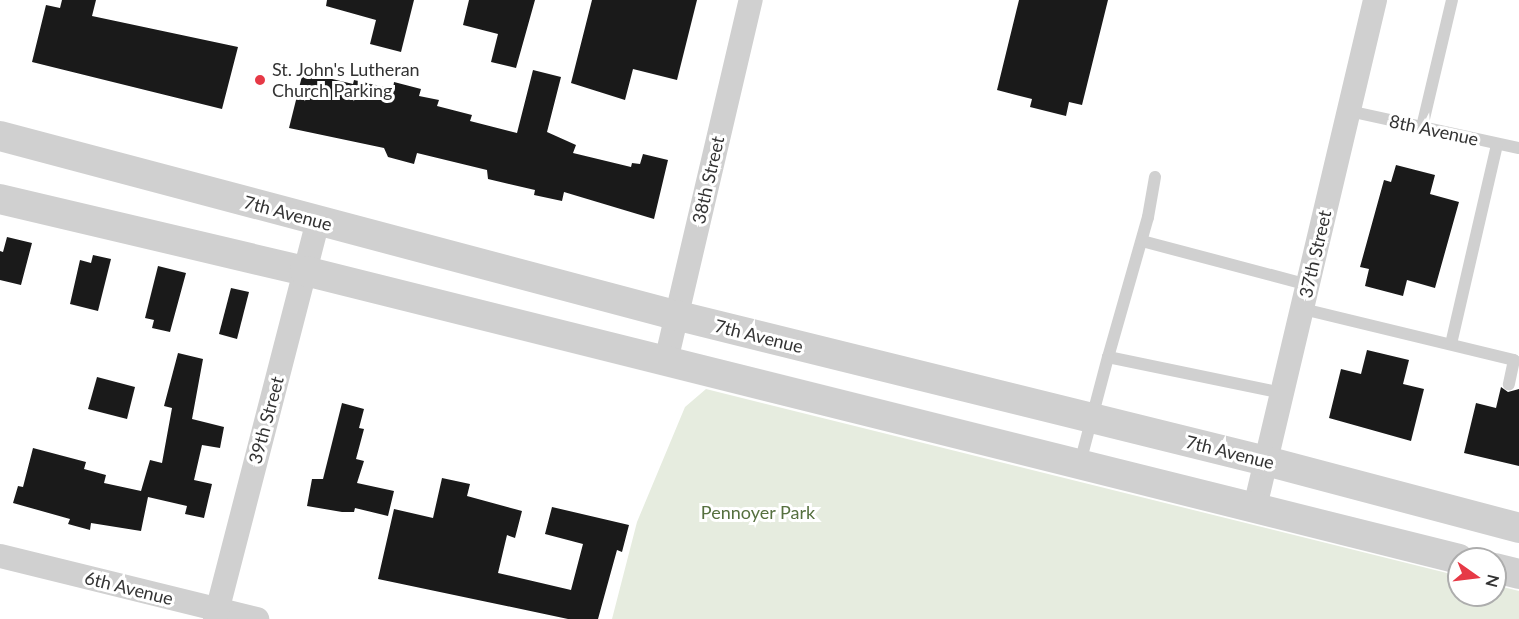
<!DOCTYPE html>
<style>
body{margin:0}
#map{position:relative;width:1519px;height:619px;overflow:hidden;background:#fff;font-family:Lato,sans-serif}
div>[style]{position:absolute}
.green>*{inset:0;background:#e6ecdf}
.building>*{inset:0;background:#1a1a1a}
.service>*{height:12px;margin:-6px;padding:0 6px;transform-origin:6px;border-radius:6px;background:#d0d0d0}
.minor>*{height:24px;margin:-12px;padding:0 12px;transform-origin:12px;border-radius:12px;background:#d0d0d0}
.tertiary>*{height:30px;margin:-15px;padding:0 15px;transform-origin:15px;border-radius:15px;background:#d0d0d0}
.dots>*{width:16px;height:16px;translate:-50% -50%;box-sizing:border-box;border:3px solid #fff;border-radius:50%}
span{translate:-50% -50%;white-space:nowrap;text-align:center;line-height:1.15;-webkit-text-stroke:6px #fff;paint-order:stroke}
.poi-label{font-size:18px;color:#333}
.left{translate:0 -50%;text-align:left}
.street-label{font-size:18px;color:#333}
.park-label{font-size:18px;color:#56703f}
.north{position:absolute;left:1447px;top:547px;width:60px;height:60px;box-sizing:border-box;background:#fff;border:2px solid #adadad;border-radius:50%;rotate:104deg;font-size:16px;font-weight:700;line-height:24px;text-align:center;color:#333}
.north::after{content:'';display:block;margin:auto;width:21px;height:27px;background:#e63946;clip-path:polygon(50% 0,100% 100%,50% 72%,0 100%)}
</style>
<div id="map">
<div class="green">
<i style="clip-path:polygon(706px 389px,1459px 576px,1459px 595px,1495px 595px,1495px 585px,1519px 591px,1519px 619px,612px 619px,637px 522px,685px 407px)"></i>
</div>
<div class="building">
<i style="clip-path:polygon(62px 0,96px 0,92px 16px,238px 47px,222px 109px,32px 62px,46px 5px,60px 8px)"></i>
<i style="clip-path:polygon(327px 0,414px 0,401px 52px,370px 44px,376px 20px,326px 6px)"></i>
<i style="clip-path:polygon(469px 0,535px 0,516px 68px,491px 62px,498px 34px,463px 25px)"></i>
<i style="clip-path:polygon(592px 0,697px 0,677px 80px,633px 69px,625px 100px,571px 83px)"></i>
<i style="clip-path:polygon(1019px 0,1108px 0,1082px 105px,1069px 102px,1066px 116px,1030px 107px,1032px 99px,997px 90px)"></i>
<i style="clip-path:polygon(533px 70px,561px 77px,547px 132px,576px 145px,573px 153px,631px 167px,632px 163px,640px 164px,643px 154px,668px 160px,654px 219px,564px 192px,562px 201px,534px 195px,535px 190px,488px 179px,487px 170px,417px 153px,414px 164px,388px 157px,384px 148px,289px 128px,303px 72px,353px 84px,354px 80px,393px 89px,394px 82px,421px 89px,419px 96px,439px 100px,437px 106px,472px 115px,470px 121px,517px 133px)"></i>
<i style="clip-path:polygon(1396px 165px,1435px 175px,1430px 194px,1459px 202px,1435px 288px,1407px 280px,1403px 296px,1365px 286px,1369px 269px,1360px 267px,1384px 180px,1391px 182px)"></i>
<i style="clip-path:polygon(7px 237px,32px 243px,21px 285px,0 280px,0 251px,3px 252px)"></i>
<i style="clip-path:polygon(93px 255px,111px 259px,98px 311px,70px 304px,80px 260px,91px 263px)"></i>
<i style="clip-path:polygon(158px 266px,186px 273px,170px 332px,152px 328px,154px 320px,145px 318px)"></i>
<i style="clip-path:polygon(231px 288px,249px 292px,237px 339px,219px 334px)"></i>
<i style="clip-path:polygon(1367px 350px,1409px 360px,1403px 384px,1424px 389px,1411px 441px,1329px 418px,1341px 369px,1361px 374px)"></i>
<i style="clip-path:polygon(178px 353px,203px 359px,192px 419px,224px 427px,220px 448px,202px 445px,194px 480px,212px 484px,204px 518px,185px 514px,187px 506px,148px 497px,141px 531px,91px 523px,90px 530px,68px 524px,70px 519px,13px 503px,18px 486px,23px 487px,33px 448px,86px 462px,84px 469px,106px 475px,104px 483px,141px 491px,150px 460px,162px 463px,172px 408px,164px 406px)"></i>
<i style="clip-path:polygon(97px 377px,135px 387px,127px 419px,88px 409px)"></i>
<i style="clip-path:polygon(1501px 387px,1508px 392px,1519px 389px,1519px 466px,1464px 453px,1476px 403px,1496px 408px)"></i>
<i style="clip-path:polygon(342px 403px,364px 409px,359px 428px,364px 429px,356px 459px,364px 461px,357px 483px,394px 491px,388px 516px,355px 508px,354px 512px,342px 512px,307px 506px,312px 479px,323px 479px)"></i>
<i style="clip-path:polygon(442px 478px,470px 484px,467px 496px,522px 511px,515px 538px,507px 535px,498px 573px,571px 590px,583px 544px,545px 534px,552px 507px,629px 525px,622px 552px,617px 550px,598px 619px,568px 619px,378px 579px,394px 509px,433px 518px)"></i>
</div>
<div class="service">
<i style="left:1349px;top:111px;width:174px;rotate:12.3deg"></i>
<i style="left:1422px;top:127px;width:130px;rotate:-76.7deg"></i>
<i style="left:1155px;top:177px;width:41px;rotate:99.9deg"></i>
<i style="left:1148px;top:217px;width:146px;rotate:105.9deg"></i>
<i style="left:1108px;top:357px;width:178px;rotate:11.7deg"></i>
<i style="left:1142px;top:241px;width:172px;rotate:14.8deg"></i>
<i style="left:1303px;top:309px;width:217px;rotate:13.6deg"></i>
<i style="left:1514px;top:360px;width:25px;rotate:102deg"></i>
<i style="left:1451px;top:344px;width:205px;rotate:-77deg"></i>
<i style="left:1080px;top:463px;width:110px;rotate:-75.2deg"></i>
</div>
<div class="minor">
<i style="left:666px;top:361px;width:371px;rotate:-76.8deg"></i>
<i style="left:1255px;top:507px;width:521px;rotate:-76.68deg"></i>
<i style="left:0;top:556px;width:265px;rotate:13.8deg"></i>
<i style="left:215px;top:619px;width:411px;rotate:-75.5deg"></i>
</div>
<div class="tertiary">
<i style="left:0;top:136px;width:698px;rotate:14.85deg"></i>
<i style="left:675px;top:315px;width:609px;rotate:13.88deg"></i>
<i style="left:1266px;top:461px;width:262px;rotate:14.8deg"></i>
<i style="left:0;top:199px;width:313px;rotate:13.3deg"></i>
<i style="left:305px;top:271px;width:1189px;rotate:14.01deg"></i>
<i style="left:1495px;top:568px;width:25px;rotate:14deg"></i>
</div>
<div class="dots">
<i style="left:260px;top:80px;background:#e63946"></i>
</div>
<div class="poi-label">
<span class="left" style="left:272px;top:80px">St. John's Lutheran<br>Church Parking</span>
</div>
<div class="street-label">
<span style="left:1434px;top:130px;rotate:12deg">8th Avenue</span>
<span style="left:708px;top:180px;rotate:-77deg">38th Street</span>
<span style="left:288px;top:213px;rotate:15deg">7th Avenue</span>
<span style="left:1315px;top:254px;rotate:-77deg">37th Street</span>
<span style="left:759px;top:336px;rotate:14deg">7th Avenue</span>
<span style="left:266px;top:420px;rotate:-75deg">39th Street</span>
<span style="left:1230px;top:452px;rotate:14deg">7th Avenue</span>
<span style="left:129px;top:588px;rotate:14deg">6th Avenue</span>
</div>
<div class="park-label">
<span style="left:758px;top:512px">Pennoyer Park</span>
</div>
<div class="north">N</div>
</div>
